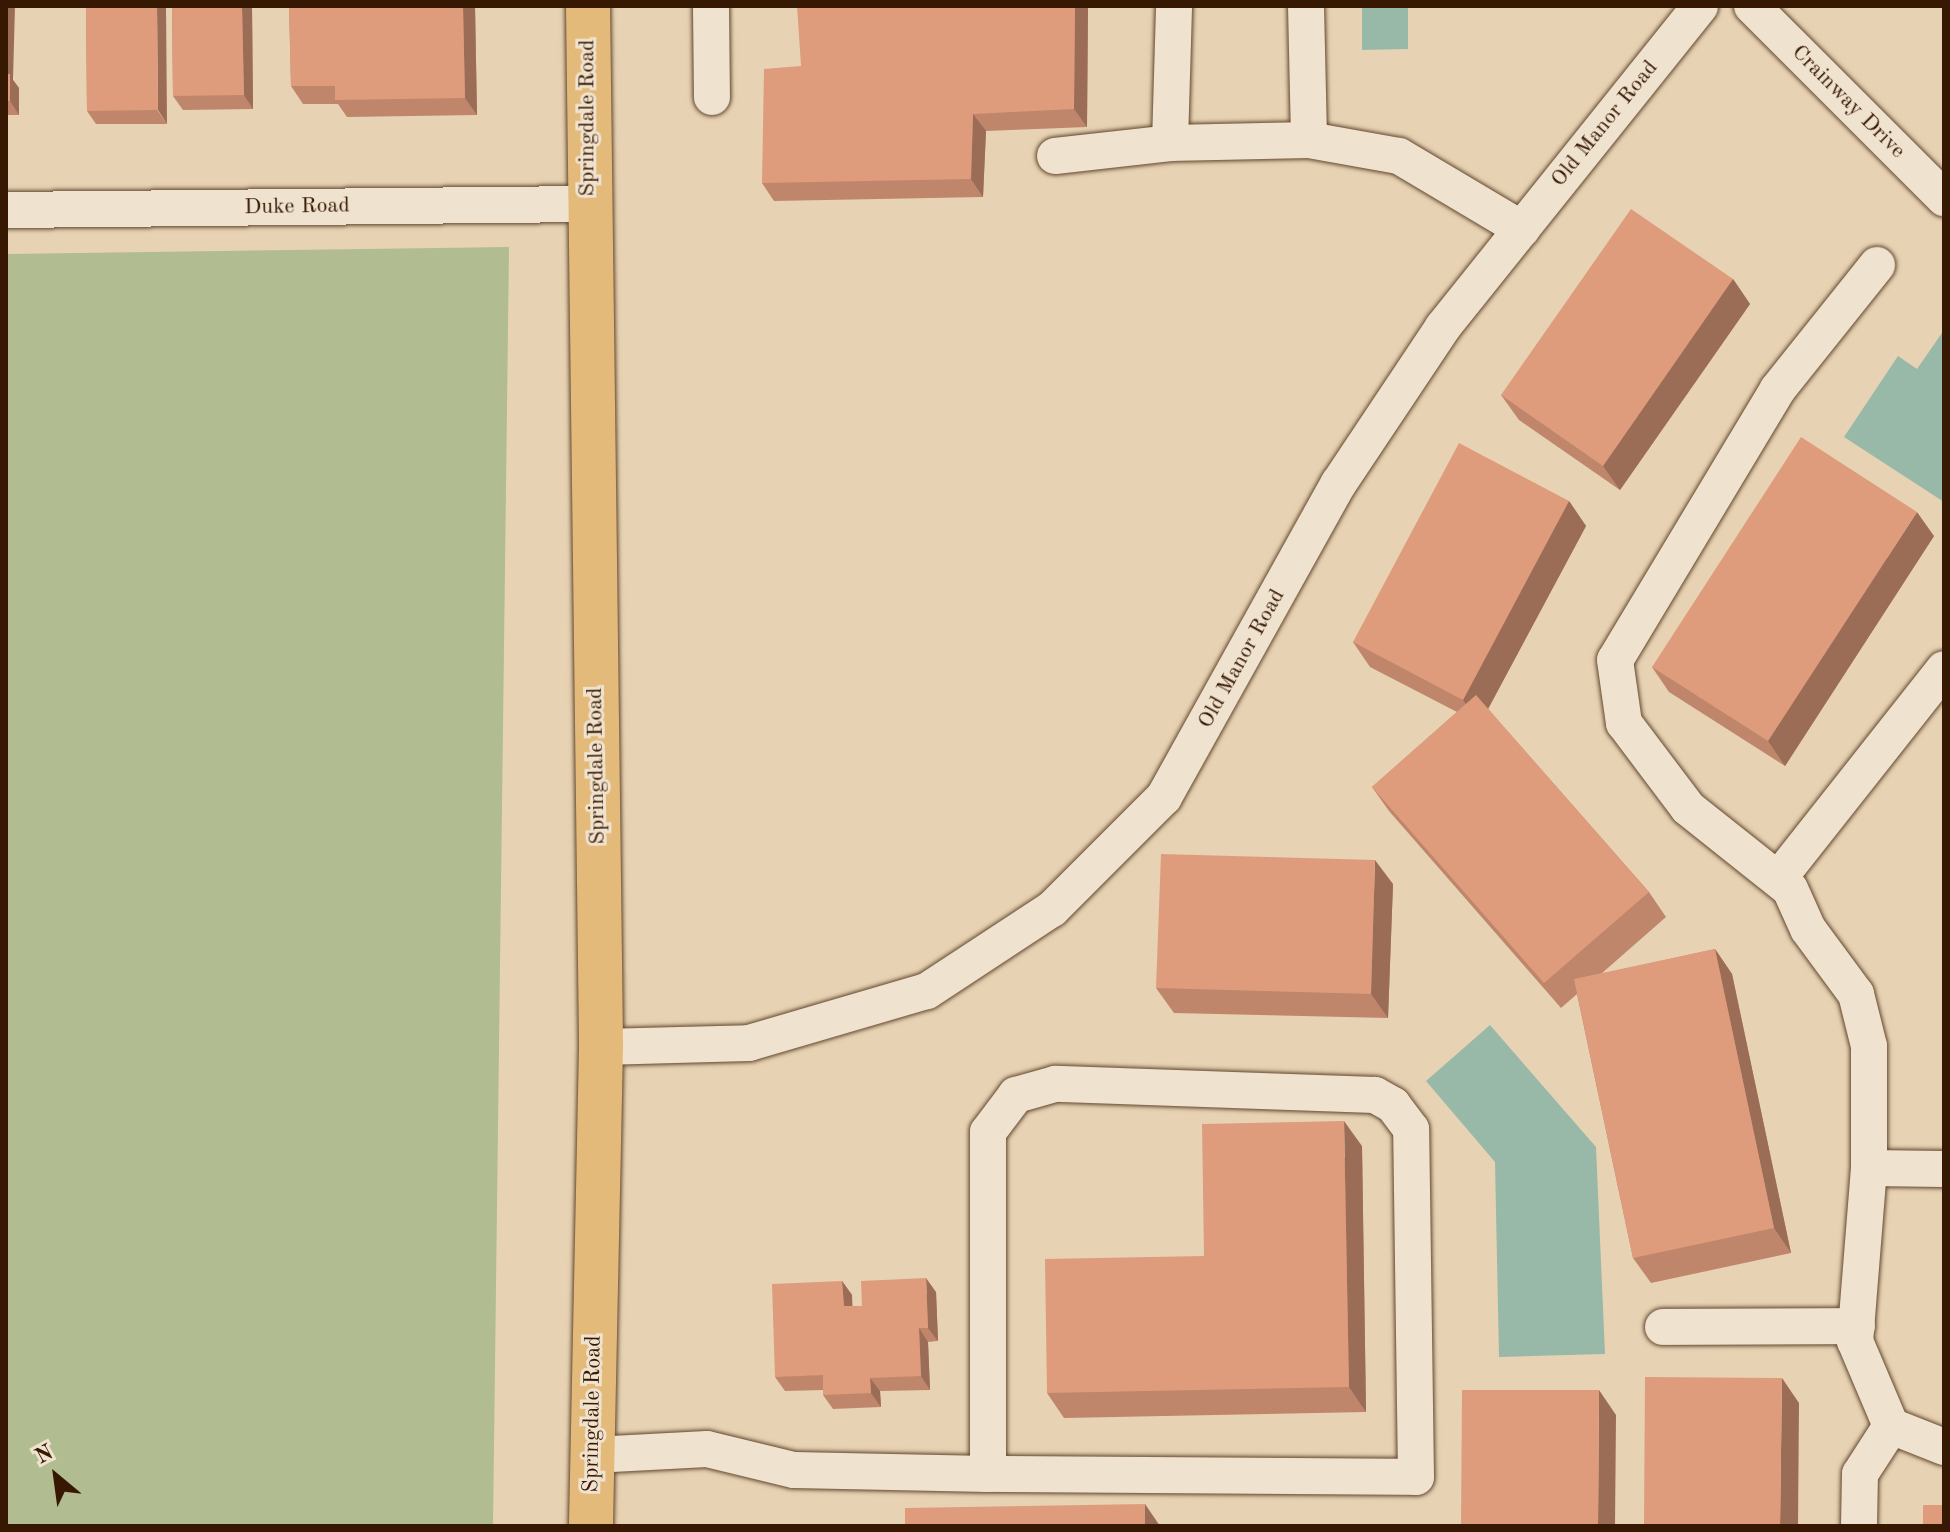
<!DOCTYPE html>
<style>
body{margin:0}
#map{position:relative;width:1950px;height:1532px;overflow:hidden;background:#e7d3b3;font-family:"Old Standard TT",serif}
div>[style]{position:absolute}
.green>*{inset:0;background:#b1bd90}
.water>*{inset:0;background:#98b9a8}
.roads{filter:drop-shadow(0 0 2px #63472f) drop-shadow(0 0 2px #63472f)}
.minor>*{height:36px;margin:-18px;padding:0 18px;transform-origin:18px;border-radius:18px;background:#efe2ce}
.major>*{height:44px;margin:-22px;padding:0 22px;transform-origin:22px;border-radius:22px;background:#e4ba7a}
.wall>*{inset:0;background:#bf866b}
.shaded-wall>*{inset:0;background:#9b6d57}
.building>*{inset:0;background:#de9c7c}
span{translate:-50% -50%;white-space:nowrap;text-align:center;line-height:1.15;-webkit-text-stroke:6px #efe2ce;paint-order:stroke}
.street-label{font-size:22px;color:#371803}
.frame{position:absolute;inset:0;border:8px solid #371803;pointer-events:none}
.north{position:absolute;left:16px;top:1436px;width:80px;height:80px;-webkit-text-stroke:6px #efe2ce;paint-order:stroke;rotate:331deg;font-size:22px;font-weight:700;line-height:32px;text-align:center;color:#371803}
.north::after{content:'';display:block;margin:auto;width:28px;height:36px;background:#371803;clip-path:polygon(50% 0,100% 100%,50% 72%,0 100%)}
</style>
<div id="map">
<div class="green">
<i style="clip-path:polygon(509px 247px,493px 1526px,6px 1526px,6px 254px)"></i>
</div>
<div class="water">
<i style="clip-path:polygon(1362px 6px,1408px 6px,1408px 49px,1362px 50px)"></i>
<i style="clip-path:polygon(1944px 330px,1944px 502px,1844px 437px,1898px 356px,1917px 369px)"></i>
<i style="clip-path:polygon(1490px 1025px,1596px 1147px,1605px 1354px,1499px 1357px,1495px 1162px,1426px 1081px)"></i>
</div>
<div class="roads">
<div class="minor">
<i style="left:711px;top:6px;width:91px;rotate:89.4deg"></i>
<i style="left:1306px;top:6px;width:134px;rotate:88.7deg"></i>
<i style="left:1752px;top:6px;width:272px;rotate:45deg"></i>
<i style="left:1170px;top:143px;width:137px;rotate:-88.3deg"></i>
<i style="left:1055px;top:156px;width:116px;rotate:-6.4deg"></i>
<i style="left:1170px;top:143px;width:139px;rotate:-1.2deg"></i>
<i style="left:1309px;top:140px;width:91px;rotate:10.1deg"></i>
<i style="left:1399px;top:156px;width:143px;rotate:30.7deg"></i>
<i style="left:6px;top:210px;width:582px;rotate:-0.59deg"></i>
<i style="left:1877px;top:265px;width:159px;rotate:128.6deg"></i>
<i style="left:1778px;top:389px;width:316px;rotate:121deg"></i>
<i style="left:1615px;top:660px;width:64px;rotate:81.9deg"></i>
<i style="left:1624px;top:723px;width:106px;rotate:53deg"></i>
<i style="left:1688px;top:808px;width:130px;rotate:38.5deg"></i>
<i style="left:1790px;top:889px;width:44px;rotate:65.8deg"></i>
<i style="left:1808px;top:929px;width:81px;rotate:53.6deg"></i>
<i style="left:1856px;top:994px;width:54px;rotate:76deg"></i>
<i style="left:1869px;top:1046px;width:122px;rotate:90deg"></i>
<i style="left:1869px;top:1168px;width:174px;rotate:94.6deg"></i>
<i style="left:1855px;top:1341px;width:92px;rotate:67deg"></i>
<i style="left:1891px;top:1426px;width:57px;rotate:21.6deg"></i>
<i style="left:1779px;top:878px;width:266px;rotate:-51.7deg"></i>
<i style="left:601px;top:1047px;width:148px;rotate:-1.5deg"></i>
<i style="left:749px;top:1043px;width:185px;rotate:-16.3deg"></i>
<i style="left:927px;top:991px;width:149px;rotate:-33.3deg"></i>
<i style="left:1052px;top:909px;width:158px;rotate:-45deg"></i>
<i style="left:1164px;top:797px;width:359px;rotate:-60.9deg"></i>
<i style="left:1339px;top:483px;width:187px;rotate:-56.3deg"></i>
<i style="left:1443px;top:327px;width:411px;rotate:-51.3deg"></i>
<i style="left:1869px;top:1168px;width:75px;rotate:0.8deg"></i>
<i style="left:1663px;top:1327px;width:194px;rotate:-0.3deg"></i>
<i style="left:593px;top:1455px;width:114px;rotate:-3deg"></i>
<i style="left:707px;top:1449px;width:89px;rotate:13.6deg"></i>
<i style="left:794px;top:1470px;width:194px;rotate:1.2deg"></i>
<i style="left:988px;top:1474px;width:428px;rotate:0.4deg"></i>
<i style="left:1416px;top:1477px;width:348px;rotate:-90.8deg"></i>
<i style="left:1411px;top:1129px;width:30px;rotate:-127deg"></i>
<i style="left:1393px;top:1105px;width:21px;rotate:-151deg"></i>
<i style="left:1375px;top:1095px;width:320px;rotate:-178deg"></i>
<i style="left:1055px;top:1084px;width:41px;rotate:164.2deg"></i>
<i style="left:1016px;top:1095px;width:46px;rotate:127.1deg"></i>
<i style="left:988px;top:1132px;width:342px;rotate:90deg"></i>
<i style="left:1859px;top:1526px;width:52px;rotate:-88.9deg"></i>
<i style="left:1860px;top:1474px;width:57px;rotate:-57.1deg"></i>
</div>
<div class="major">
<i style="left:588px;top:6px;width:1041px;rotate:89.28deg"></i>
<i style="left:601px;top:1047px;width:479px;rotate:91.2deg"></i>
</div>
</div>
<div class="wall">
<i style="clip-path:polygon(6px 6px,13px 80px,19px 88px,19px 115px,6px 115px)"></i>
<i style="clip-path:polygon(86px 6px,167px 124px,96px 124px,87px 111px)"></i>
<i style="clip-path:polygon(172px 6px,252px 6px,253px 109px,183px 110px,173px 96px)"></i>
<i style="clip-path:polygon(289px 6px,475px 6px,477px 115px,347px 117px,338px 104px,303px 104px,291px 86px)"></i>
<i style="clip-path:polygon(1088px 6px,1087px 127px,986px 131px,983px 197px,774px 201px,762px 183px,801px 66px)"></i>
<i style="clip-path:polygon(1733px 279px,1750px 304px,1620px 490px,1519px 420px,1501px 395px)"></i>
<i style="clip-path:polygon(1569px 501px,1586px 526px,1488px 709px,1649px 892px,1666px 917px,1601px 974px,1715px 949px,1732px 974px,1791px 1253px,1651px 1283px,1633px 1258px,1577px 994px,1561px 1008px,1389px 811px,1372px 787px,1457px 712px,1370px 667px,1353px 642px)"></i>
<i style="clip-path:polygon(1934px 536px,1785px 766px,1669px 692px,1652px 667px)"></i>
<i style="clip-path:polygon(1393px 884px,1388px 1018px,1174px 1013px,1156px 988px)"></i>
<i style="clip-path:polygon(1362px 1146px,1366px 1412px,1064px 1418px,1047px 1393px,1204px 1256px)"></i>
<i style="clip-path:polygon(842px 1281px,852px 1295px,852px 1306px,862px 1306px,936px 1292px,938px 1341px,928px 1342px,930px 1390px,880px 1391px,881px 1407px,833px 1409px,823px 1395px,823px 1390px,785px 1391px,775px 1377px)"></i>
</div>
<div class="shaded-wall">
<i style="clip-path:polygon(6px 6px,15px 6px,13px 80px,19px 88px,19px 115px,10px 101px,6px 78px)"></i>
<i style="clip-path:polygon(157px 6px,166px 6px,167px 124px,158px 110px)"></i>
<i style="clip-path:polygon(242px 6px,252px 6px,253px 109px,244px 95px)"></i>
<i style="clip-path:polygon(463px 6px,475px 6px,477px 115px,465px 98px)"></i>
<i style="clip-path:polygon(1075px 6px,1088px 6px,1087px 127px,1074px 109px)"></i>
<i style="clip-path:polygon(973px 114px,986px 131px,983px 197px,971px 179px)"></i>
<i style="clip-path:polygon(1733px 279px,1750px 304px,1620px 490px,1603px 466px)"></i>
<i style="clip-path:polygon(1569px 501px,1586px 526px,1480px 724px,1463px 700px)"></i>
<i style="clip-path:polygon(1917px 512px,1934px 536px,1785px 766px,1768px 741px)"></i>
<i style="clip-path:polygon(1375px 860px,1393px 884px,1388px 1018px,1371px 994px)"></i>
<i style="clip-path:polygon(1715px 949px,1732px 974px,1791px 1253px,1774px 1228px)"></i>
<i style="clip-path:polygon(1344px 1121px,1362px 1146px,1366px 1412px,1349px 1387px)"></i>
<i style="clip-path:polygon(926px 1278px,936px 1292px,938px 1341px,928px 1328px)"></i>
<i style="clip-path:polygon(842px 1281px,852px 1295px,853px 1320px,844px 1306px)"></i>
<i style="clip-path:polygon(919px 1328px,928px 1342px,930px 1390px,921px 1376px)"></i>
<i style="clip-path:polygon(870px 1378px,880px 1391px,881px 1407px,871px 1393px)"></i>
<i style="clip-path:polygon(1782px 1378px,1799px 1403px,1798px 1526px,1780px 1526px)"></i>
<i style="clip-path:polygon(1599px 1390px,1616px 1415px,1615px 1526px,1598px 1526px)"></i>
<i style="clip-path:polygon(1145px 1504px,1160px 1526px,1145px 1526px)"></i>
</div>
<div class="building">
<i style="clip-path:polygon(86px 6px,157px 6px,158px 110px,87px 111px)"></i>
<i style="clip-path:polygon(172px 6px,242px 6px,244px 95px,173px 96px)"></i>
<i style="clip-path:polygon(289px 6px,463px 6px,465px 98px,335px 100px,335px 86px,291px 86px)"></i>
<i style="clip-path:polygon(797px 6px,1075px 6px,1074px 109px,973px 114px,971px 179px,762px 183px,764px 69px,801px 66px)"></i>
<i style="clip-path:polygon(6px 74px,10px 74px,10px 101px,6px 101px)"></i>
<i style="clip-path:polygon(1631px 209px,1733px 279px,1603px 466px,1501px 395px)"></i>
<i style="clip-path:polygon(1801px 437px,1917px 512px,1768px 741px,1652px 667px)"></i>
<i style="clip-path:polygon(1459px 443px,1569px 501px,1463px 700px,1353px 642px)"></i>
<i style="clip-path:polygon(1476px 695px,1649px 892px,1544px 983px,1372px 787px)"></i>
<i style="clip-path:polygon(1161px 854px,1375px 860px,1371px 994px,1156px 988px)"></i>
<i style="clip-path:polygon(1715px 949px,1774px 1228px,1633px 1258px,1574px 979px)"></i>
<i style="clip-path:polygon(1344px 1121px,1349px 1387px,1047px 1393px,1045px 1259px,1204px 1256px,1202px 1124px)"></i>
<i style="clip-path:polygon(926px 1278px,928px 1328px,919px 1328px,921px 1376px,870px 1378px,871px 1393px,823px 1395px,823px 1375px,775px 1377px,772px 1284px,842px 1281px,844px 1306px,862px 1306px,861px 1281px)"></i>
<i style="clip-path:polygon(1645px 1377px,1782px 1378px,1780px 1526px,1644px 1526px)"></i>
<i style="clip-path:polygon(1462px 1390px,1599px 1390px,1598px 1526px,1461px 1526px)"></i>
<i style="clip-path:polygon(1145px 1504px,1145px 1526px,905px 1526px,905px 1508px)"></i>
<i style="clip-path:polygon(1923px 1505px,1944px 1505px,1944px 1526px,1923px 1526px)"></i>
</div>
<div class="street-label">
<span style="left:1848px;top:102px;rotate:45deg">Crainway Drive</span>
<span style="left:588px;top:118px;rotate:-90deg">Springdale Road</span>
<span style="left:1605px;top:124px;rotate:-51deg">Old Manor Road</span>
<span style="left:297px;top:207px;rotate:-1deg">Duke Road</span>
<span style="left:1242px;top:659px;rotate:-61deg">Old Manor Road</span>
<span style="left:597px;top:766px;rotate:-91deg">Springdale Road</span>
<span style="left:593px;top:1414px;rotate:-89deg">Springdale Road</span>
</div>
<div class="frame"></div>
<div class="north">N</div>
</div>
